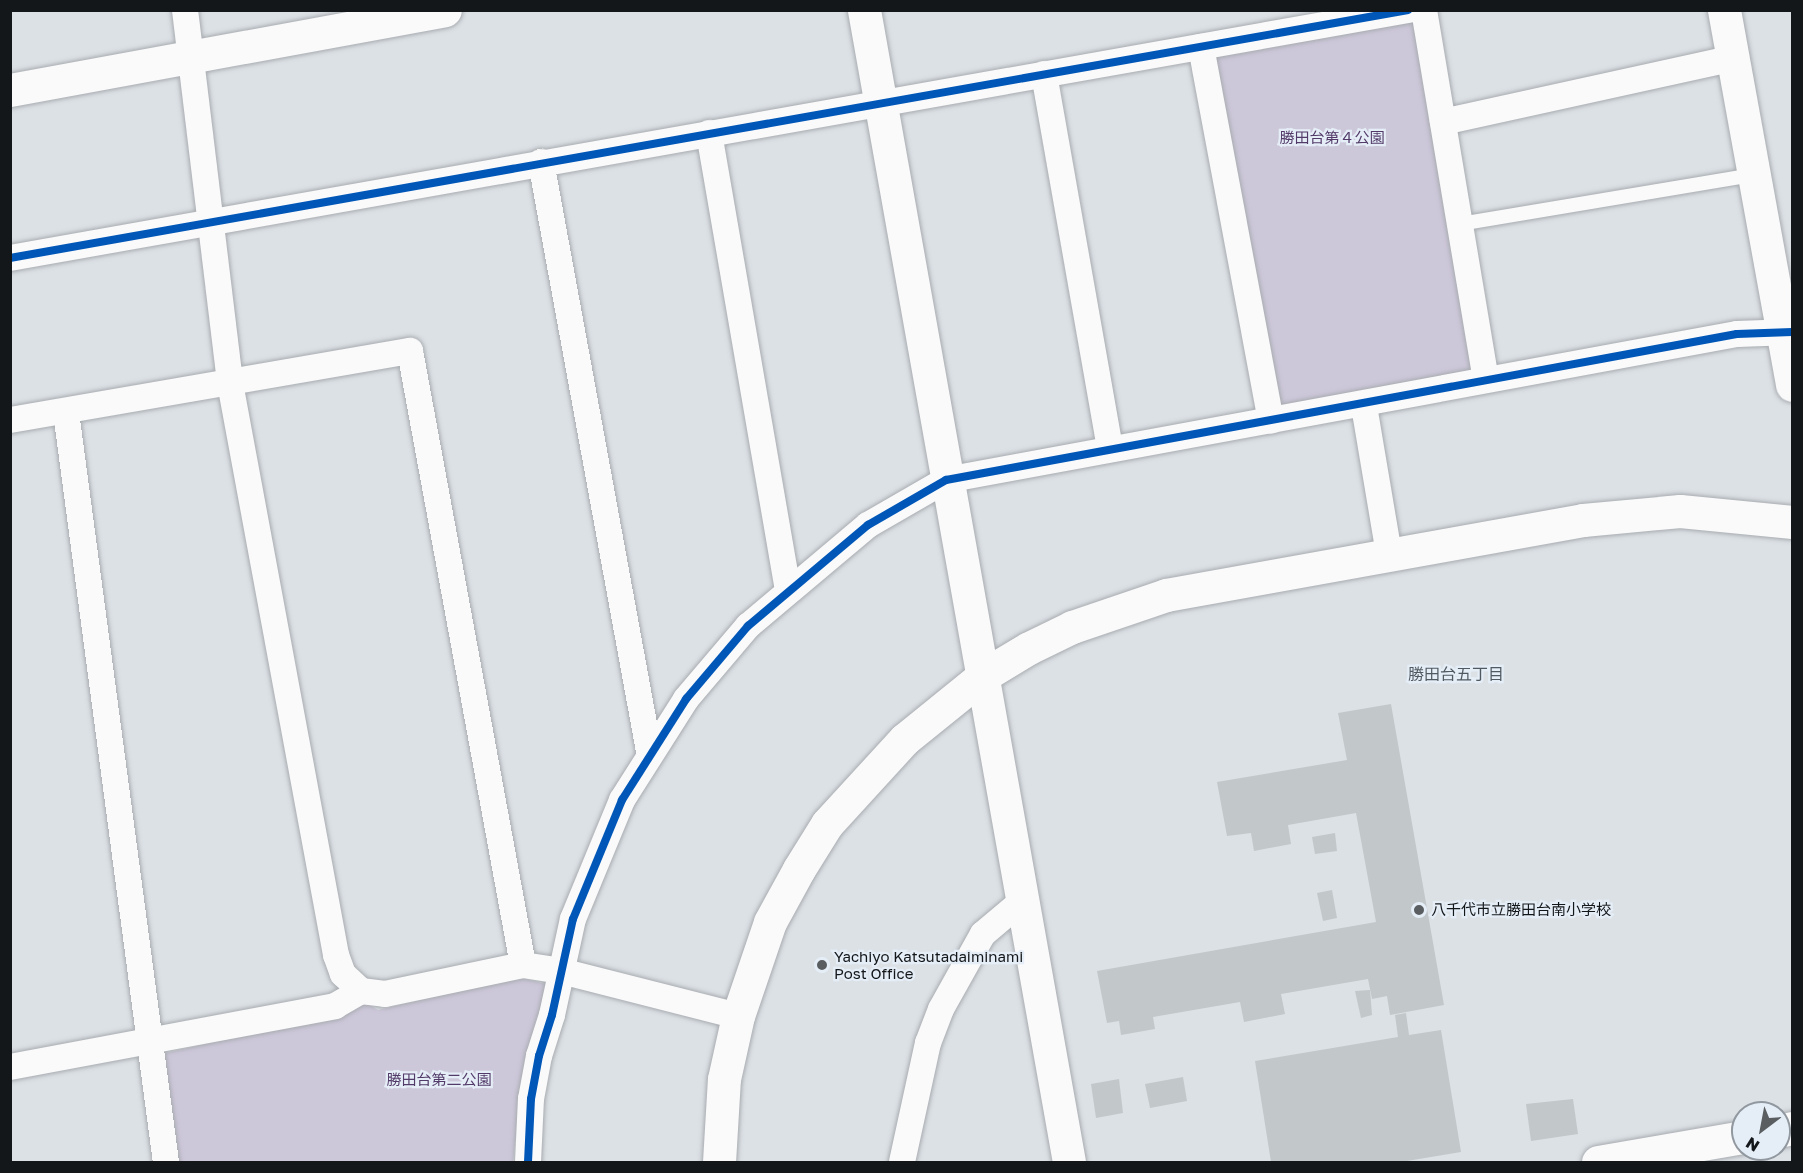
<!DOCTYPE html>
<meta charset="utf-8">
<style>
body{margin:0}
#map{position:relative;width:1803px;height:1173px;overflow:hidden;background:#dce1e6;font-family:"Golos Text","Noto Sans JP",sans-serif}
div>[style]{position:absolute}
.green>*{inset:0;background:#cdc7da}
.building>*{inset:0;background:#c2c7c9}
.roads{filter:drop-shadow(0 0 2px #a8acb0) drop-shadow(0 0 2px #a8acb0)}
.service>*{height:14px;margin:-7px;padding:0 7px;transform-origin:7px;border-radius:7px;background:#fafafb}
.minor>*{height:26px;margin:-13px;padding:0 13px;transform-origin:13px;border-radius:13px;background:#fafafb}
.tertiary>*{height:33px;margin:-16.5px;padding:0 16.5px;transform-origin:16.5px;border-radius:16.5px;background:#fafafb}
.cycleway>*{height:8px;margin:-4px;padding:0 4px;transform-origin:4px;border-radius:4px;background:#0057b8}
.dots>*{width:16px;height:16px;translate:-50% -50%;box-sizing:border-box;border:3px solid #e5eef7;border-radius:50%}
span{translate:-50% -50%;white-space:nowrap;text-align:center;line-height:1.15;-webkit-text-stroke:4.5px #e5eef7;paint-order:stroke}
.park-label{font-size:15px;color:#533b69}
.poi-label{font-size:15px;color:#14171a}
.left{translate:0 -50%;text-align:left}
.neighbourhood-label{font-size:16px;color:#515960}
.frame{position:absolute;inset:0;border:12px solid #14171a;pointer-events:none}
.north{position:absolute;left:1731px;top:1101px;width:60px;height:60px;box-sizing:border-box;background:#e5eef7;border:2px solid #91989f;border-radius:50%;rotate:212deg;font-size:16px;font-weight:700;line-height:24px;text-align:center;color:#14171a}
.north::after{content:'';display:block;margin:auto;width:21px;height:27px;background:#5a5e61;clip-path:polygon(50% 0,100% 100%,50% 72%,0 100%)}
</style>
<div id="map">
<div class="green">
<i style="clip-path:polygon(1424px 11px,1486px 379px,1271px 420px,1201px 47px)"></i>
<i style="clip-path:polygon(517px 977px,546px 984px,519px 1104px,513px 1162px,179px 1162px,161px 1054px,339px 1014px,362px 1000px,378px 1010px)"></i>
</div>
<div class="building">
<i style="clip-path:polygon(1391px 704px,1444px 1005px,1390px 1015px,1387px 996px,1372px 999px,1368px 979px,1281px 994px,1285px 1014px,1244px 1022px,1240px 1002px,1153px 1017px,1155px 1029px,1121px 1035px,1119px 1021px,1107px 1023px,1097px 971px,1376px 922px,1356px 813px,1288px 825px,1291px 844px,1254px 851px,1251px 833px,1227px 836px,1217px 782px,1347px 760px,1338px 713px)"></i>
<i style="clip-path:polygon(1335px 833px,1337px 851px,1315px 854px,1312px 837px)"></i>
<i style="clip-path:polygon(1332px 890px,1337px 918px,1323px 921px,1317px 893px)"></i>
<i style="clip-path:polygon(1370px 990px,1372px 1015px,1361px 1018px,1355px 991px)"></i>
<i style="clip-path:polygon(1406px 1013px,1409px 1035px,1441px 1030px,1461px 1152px,1401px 1162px,1271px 1162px,1255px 1061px,1398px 1037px,1395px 1015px)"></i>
<i style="clip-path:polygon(1183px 1077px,1187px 1101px,1150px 1108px,1145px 1084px)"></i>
<i style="clip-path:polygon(1119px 1079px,1123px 1113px,1096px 1118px,1091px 1084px)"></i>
<i style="clip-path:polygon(1573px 1099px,1578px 1134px,1531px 1141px,1526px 1104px)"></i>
</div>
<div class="roads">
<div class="service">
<i style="left:1460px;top:224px;width:298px;rotate:-9.5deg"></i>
</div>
<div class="minor">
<i style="left:185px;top:10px;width:376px;rotate:83.1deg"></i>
<i style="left:230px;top:383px;width:582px;rotate:79.5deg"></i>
<i style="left:336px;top:955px;width:20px;rotate:70deg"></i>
<i style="left:343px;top:974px;width:25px;rotate:43deg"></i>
<i style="left:1424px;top:10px;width:374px;rotate:80.5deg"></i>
<i style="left:1201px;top:47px;width:380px;rotate:79.4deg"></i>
<i style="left:1044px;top:74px;width:381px;rotate:80deg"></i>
<i style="left:1443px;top:122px;width:297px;rotate:-12.4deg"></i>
<i style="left:709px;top:133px;width:464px;rotate:80.2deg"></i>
<i style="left:541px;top:162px;width:599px;rotate:79.61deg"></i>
<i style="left:10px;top:258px;width:1420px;rotate:-10.06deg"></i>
<i style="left:1364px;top:406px;width:150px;rotate:80.4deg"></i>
<i style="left:66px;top:412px;width:757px;rotate:82.41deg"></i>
<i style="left:10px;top:420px;width:406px;rotate:-9.8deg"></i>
<i style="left:410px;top:351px;width:624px;rotate:79.57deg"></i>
<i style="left:10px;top:1067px;width:331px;rotate:-10.6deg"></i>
<i style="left:335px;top:1006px;width:30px;rotate:-30deg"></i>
<i style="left:361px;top:991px;width:24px;rotate:7deg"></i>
<i style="left:385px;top:994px;width:141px;rotate:-11.9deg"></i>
<i style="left:523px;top:965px;width:38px;rotate:9deg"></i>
<i style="left:561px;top:971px;width:183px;rotate:14.3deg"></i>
<i style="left:528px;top:1162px;width:63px;rotate:-87.3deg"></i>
<i style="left:531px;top:1099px;width:44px;rotate:-79.5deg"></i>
<i style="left:539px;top:1056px;width:43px;rotate:-72.4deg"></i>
<i style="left:552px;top:1015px;width:98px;rotate:-77.7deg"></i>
<i style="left:573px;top:919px;width:129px;rotate:-67.6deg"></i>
<i style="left:622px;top:800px;width:120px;rotate:-57.6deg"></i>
<i style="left:686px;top:699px;width:96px;rotate:-49.7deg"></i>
<i style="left:748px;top:626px;width:157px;rotate:-40.1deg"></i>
<i style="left:868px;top:525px;width:90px;rotate:-30deg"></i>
<i style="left:946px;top:480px;width:804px;rotate:-10.46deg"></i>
<i style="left:1737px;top:334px;width:55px;rotate:-2.1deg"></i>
<i style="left:902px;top:1162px;width:122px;rotate:-77.7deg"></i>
<i style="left:928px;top:1043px;width:36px;rotate:-69deg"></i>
<i style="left:941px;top:1009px;width:86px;rotate:-60.8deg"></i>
<i style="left:983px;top:934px;width:51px;rotate:-40.2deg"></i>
</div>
<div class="tertiary">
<i style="left:864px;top:10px;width:1170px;rotate:79.91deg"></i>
<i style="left:1724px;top:10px;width:381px;rotate:79.7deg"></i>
<i style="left:10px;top:90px;width:442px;rotate:-10.4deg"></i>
<i style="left:1779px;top:1131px;width:13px;rotate:-13deg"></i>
<i style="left:719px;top:1162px;width:83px;rotate:-86.6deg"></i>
<i style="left:724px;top:1079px;width:65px;rotate:-77.5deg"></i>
<i style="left:738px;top:1016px;width:99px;rotate:-71.2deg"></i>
<i style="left:770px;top:922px;width:60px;rotate:-61.3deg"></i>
<i style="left:799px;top:869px;width:53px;rotate:-58.1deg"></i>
<i style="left:827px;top:824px;width:115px;rotate:-47.5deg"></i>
<i style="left:905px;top:739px;width:102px;rotate:-39deg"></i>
<i style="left:984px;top:675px;width:52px;rotate:-31deg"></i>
<i style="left:1029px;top:648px;width:48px;rotate:-26deg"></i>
<i style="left:1072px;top:627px;width:99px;rotate:-18.8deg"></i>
<i style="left:1166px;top:595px;width:424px;rotate:-10.2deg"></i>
<i style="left:1583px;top:520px;width:97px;rotate:-5.3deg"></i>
<i style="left:1680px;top:511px;width:113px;rotate:5.6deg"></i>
<i style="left:1598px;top:1162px;width:147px;rotate:-9.8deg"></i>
</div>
</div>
<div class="cycleway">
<i style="left:10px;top:258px;width:1420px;rotate:-10.06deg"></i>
<i style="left:528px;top:1162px;width:63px;rotate:-87.3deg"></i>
<i style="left:531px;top:1099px;width:44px;rotate:-79.5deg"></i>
<i style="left:539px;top:1056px;width:43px;rotate:-72.4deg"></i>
<i style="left:552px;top:1015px;width:98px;rotate:-77.7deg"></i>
<i style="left:573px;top:919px;width:129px;rotate:-67.6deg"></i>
<i style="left:622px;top:800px;width:120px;rotate:-57.6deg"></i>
<i style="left:686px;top:699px;width:96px;rotate:-49.7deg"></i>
<i style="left:748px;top:626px;width:157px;rotate:-40.1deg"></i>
<i style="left:868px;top:525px;width:90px;rotate:-30deg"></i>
<i style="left:946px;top:480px;width:804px;rotate:-10.46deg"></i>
<i style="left:1737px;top:334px;width:55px;rotate:-2.1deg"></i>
</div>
<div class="dots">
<i style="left:1419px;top:910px;background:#5a5e61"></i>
<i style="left:822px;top:965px;background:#5a5e61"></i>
</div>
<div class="park-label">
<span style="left:1332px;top:138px">勝田台第４公園</span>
<span style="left:439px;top:1080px">勝田台第二公園</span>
</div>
<div class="poi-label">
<span class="left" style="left:1431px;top:910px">八千代市立勝田台南小学校</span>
<span class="left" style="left:834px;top:965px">Yachiyo Katsutadaiminami<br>Post Office</span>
</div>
<div class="neighbourhood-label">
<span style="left:1456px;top:674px">勝田台五丁目</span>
</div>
<div class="frame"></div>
<div class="north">N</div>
</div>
